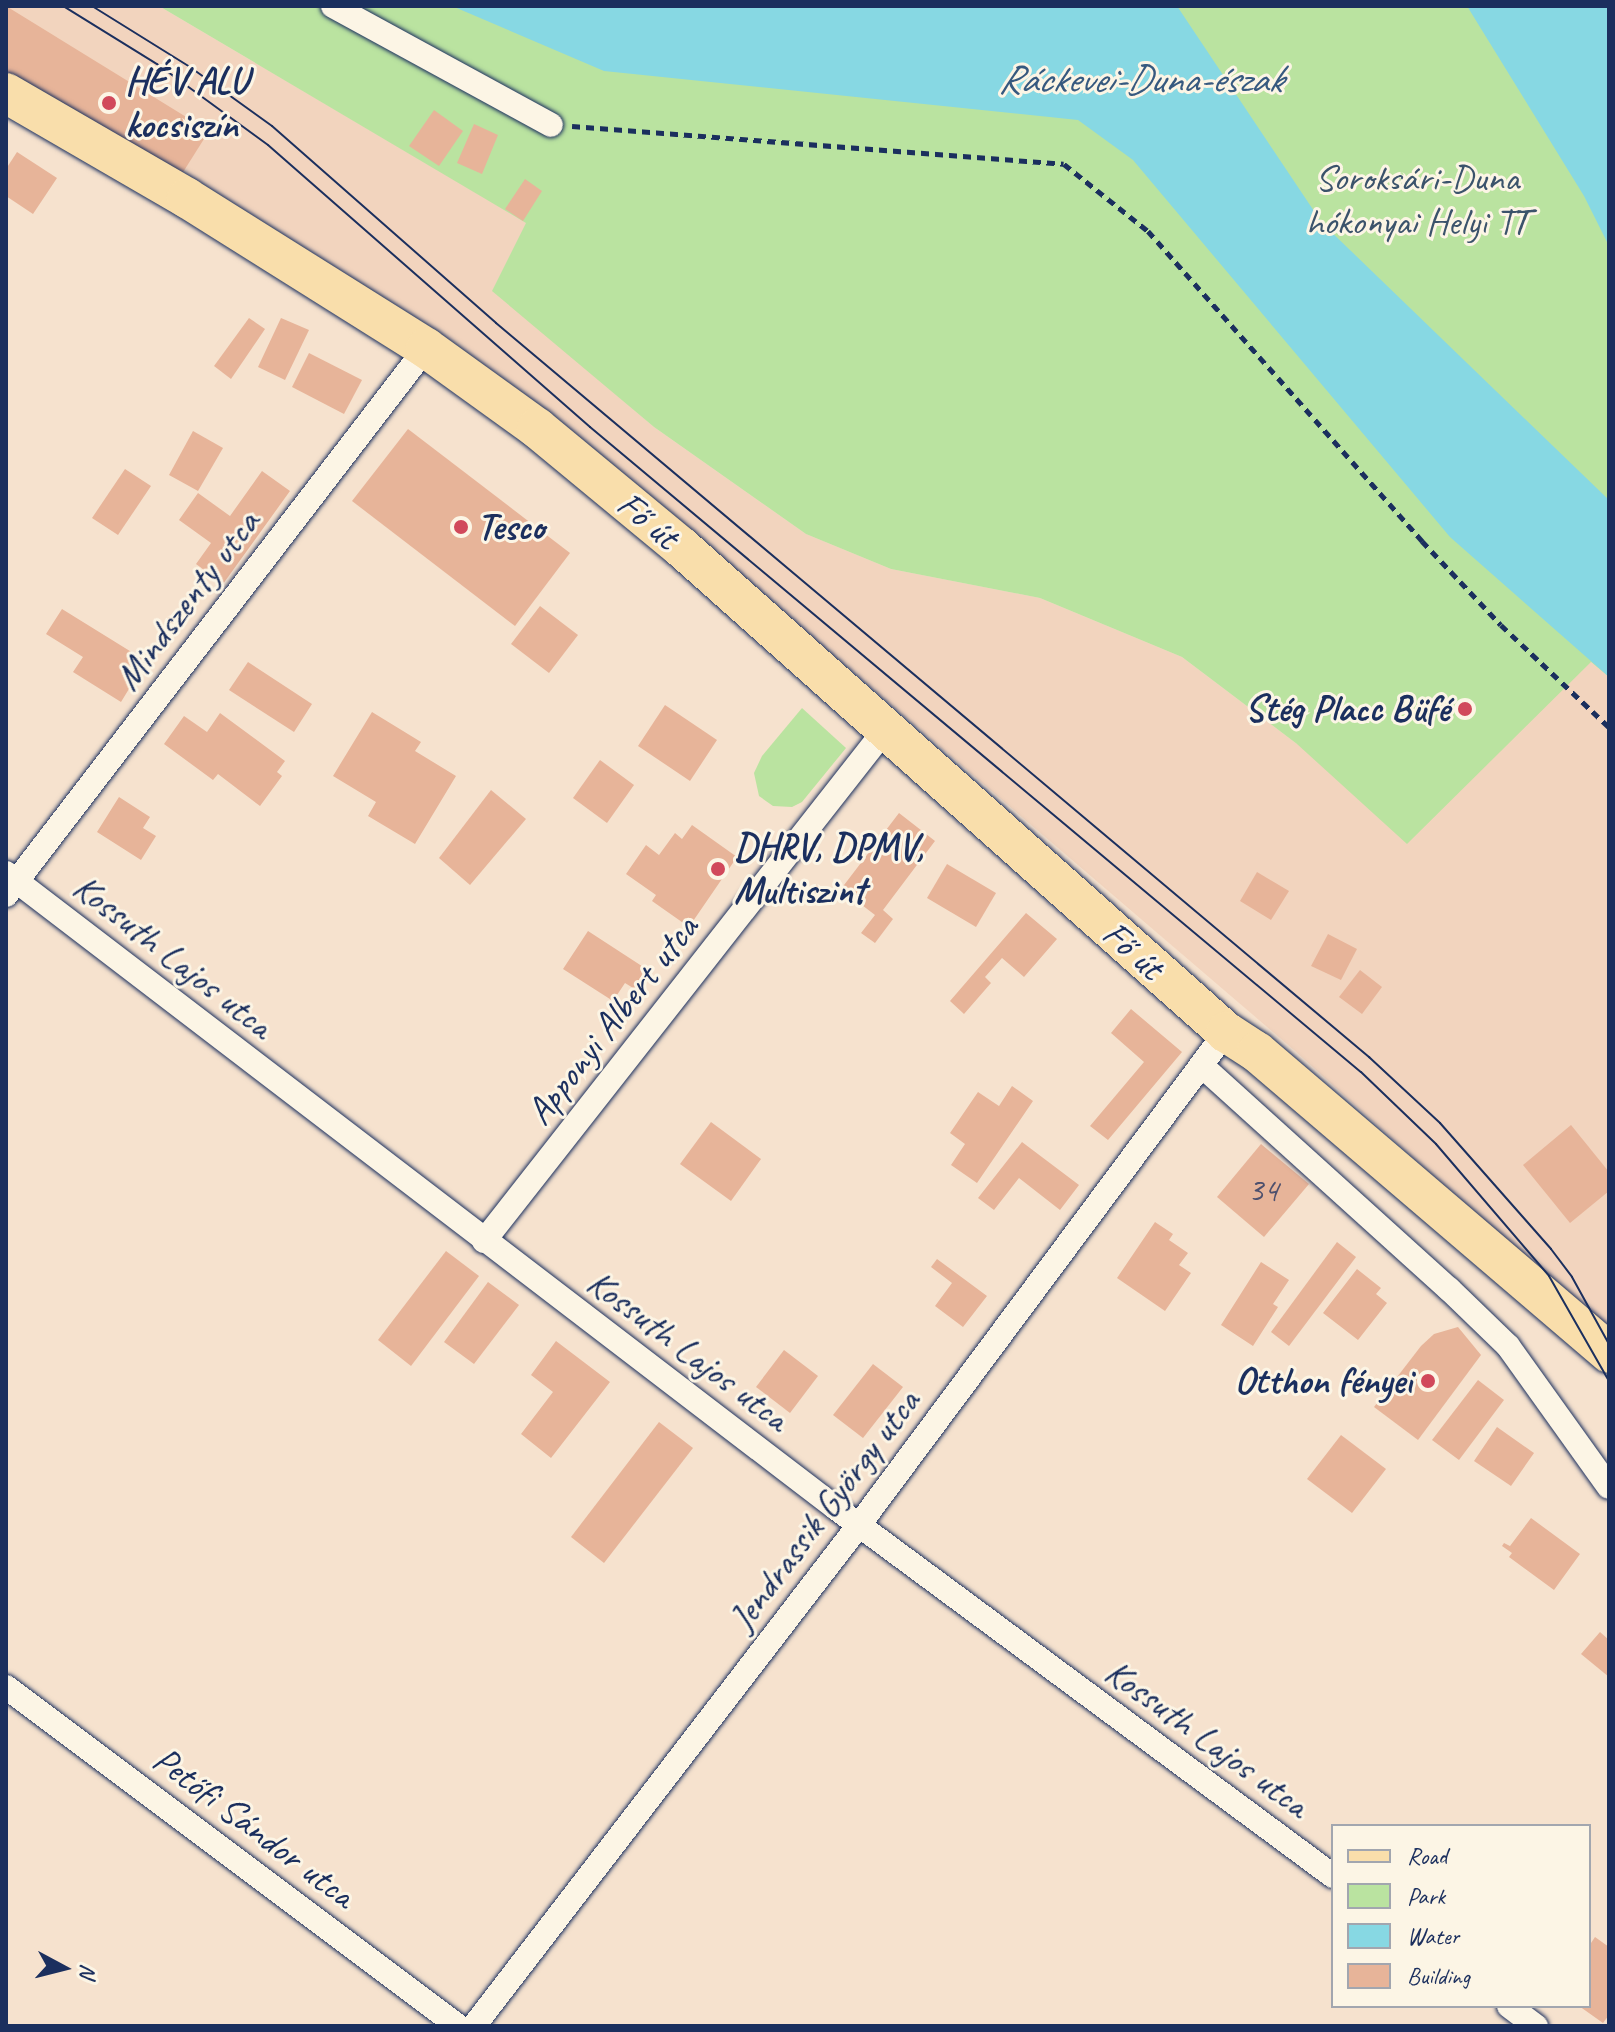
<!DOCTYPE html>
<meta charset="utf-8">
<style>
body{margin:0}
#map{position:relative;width:1615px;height:2032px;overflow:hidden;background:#f6e2ce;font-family:Caveat,sans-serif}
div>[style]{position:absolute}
.built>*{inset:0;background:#f2d4be}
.green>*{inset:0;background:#bae3a0}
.water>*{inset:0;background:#87d8e3}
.building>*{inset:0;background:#e7b499}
.path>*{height:5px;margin-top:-2.5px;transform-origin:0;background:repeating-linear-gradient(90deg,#1b2f5e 0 8px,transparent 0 14px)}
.roads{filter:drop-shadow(0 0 2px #1b2f5e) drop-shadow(0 0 2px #1b2f5e)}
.street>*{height:24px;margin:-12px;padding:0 12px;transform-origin:12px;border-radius:12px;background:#fcf5e5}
.primary>*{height:40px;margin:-20px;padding:0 20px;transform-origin:20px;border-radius:20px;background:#f9deab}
.tram>*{height:2px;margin:-1px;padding:0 1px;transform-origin:1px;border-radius:1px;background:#1b2f5e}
.dots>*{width:22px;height:22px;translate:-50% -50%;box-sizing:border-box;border:4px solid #fcf5e5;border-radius:50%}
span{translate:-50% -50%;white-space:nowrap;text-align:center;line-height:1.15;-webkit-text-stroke:6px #fcf5e5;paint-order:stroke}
.number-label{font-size:34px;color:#4e506d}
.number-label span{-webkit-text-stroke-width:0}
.poi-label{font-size:38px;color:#1b2f5e;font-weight:700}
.left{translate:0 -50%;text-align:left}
.right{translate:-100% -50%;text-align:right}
.park-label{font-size:38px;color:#3b536b}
.street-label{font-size:38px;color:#1b2f5e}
.water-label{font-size:40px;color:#36597f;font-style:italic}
.frame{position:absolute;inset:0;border:8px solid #1b2f5e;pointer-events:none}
.legend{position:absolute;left:1331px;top:1824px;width:260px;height:184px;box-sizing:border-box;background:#fcf5e5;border:2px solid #a2a6af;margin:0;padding:10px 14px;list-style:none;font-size:24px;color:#1b2f5e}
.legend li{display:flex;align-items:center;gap:16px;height:40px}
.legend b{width:40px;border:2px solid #a2a6af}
.north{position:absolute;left:24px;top:1928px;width:80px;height:80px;-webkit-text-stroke:6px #fcf5e5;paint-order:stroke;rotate:97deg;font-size:22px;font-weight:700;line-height:32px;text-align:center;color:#1b2f5e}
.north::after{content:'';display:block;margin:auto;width:28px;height:36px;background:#1b2f5e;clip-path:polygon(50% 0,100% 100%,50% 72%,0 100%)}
</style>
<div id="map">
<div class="built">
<i style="clip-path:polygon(6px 6px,159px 6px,527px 223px,493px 290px,654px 427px,806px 534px,891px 569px,1040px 598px,1182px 657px,1297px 744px,1591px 662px,1609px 677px,1609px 1335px,1294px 1050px,681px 525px,404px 310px,6px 77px)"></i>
</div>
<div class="green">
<i style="clip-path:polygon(159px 6px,1609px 6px,1609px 677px,1591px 662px,1407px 844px,1297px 744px,1182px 657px,1040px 598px,891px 569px,806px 534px,654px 427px,492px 291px,526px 223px)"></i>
<i style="clip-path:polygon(802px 708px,846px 748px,802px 802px,792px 807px,773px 806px,759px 796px,754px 773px,762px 756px)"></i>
</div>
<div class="water">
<i style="clip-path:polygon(452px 6px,1177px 6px,1322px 223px,1609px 500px,1609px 677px,1450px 537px,1133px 160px,1078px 120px,604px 71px)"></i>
<i style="clip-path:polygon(1467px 6px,1609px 6px,1609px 246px,1584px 196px)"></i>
</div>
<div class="building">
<i style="clip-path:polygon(6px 6px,209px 131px,180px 177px,6px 75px)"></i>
<i style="clip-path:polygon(434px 110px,463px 131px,439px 166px,409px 146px)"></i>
<i style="clip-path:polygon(474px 124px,498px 135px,482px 174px,457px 163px)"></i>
<i style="clip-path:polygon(17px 152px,57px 178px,33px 214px,6px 196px,6px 169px)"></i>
<i style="clip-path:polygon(525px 179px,542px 191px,523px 221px,505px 209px)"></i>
<i style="clip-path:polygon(249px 318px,265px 329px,231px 379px,214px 366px)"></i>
<i style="clip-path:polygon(281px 318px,309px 330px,285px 380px,258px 367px)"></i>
<i style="clip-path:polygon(309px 353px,362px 380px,344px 414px,292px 387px)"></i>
<i style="clip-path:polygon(408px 429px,570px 553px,515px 626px,352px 501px)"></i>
<i style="clip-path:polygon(193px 431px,223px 448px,198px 491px,169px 475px)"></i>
<i style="clip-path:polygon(125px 469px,151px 486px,118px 535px,92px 518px)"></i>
<i style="clip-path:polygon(262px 471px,290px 491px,223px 584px,196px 564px,211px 543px,179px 520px,198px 493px,230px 516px)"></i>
<i style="clip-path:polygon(540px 606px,578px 635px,549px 673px,511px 644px)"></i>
<i style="clip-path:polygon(62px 609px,146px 661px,121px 702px,73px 672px,83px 657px,46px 634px)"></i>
<i style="clip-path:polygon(248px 662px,312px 704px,294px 732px,229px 690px)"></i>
<i style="clip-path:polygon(665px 705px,717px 740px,690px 781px,638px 746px)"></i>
<i style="clip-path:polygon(372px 712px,421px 742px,415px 751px,456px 776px,415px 844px,368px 816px,376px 802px,333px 776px)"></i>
<i style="clip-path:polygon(220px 713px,285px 761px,277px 772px,282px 776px,260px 806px,218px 774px,213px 780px,164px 744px,184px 716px,207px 732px)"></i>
<i style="clip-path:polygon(600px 760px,634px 785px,607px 823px,573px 798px)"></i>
<i style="clip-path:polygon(491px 790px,526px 819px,470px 885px,439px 858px)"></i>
<i style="clip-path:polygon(119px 797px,150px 817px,143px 828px,156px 836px,141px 860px,97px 832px)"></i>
<i style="clip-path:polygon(899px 813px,935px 841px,883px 910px,893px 919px,875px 943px,861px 933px,875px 915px,841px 889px)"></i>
<i style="clip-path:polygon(692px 825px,737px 857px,689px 927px,652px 901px,656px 895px,626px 874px,646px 845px,659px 855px,675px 833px,682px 839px)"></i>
<i style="clip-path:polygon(947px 864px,996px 893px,976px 927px,927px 898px)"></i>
<i style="clip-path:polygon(1257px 872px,1289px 891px,1271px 920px,1240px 901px)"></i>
<i style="clip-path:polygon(1026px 913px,1057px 939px,1024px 977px,1002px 958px,985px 977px,991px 983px,964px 1014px,950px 1001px)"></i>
<i style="clip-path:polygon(588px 931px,651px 972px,638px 991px,625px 983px,613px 1001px,563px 969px)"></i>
<i style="clip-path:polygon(1328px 934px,1357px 949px,1341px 980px,1311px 966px)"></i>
<i style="clip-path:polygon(1360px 970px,1382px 987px,1362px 1014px,1339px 997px)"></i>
<i style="clip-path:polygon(1131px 1009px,1182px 1052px,1108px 1140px,1090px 1126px,1144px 1062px,1111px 1033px)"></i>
<i style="clip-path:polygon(1012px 1086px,1033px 1101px,977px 1183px,951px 1165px,965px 1144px,950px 1133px,978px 1092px,999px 1106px)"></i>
<i style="clip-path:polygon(711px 1122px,761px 1159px,731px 1201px,680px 1164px)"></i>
<i style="clip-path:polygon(1571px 1125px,1609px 1172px,1609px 1191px,1570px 1223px,1523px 1165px)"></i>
<i style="clip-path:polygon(1022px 1142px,1079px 1185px,1060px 1210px,1019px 1178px,994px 1210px,978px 1198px)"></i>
<i style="clip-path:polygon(1261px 1144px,1309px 1184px,1264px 1237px,1217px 1197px)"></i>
<i style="clip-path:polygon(1155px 1222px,1173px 1234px,1169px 1240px,1188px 1253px,1179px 1265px,1191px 1273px,1165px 1311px,1117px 1278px)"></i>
<i style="clip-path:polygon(1337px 1242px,1356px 1257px,1289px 1346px,1271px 1332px)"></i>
<i style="clip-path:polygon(446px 1251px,479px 1276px,411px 1366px,378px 1340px)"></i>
<i style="clip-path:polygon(937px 1259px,987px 1296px,963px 1327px,935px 1306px,952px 1283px,931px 1267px)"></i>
<i style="clip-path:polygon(1261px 1262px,1289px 1280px,1273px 1304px,1278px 1307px,1253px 1346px,1221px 1325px)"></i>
<i style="clip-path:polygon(1357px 1269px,1381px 1288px,1376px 1294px,1387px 1303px,1358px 1340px,1323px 1313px)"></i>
<i style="clip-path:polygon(488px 1282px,519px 1305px,474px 1364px,444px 1342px)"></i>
<i style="clip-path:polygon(1458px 1327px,1481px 1355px,1418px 1440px,1374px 1407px,1421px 1346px,1434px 1334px)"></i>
<i style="clip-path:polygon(556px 1341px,610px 1382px,551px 1458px,521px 1434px,553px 1392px,531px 1375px)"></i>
<i style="clip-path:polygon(784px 1350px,818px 1376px,790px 1413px,756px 1387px)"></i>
<i style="clip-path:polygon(873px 1364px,903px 1387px,863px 1438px,833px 1415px)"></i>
<i style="clip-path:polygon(1478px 1380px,1504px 1400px,1459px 1460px,1432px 1440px)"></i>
<i style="clip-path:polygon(659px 1422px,693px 1448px,604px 1563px,571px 1537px)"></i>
<i style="clip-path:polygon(1497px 1427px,1534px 1453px,1511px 1486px,1474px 1461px)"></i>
<i style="clip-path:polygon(1341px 1435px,1386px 1469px,1352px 1513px,1307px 1479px)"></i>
<i style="clip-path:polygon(1531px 1518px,1580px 1554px,1554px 1590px,1509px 1557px,1512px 1553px,1502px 1546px,1504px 1543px,1510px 1546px)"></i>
<i style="clip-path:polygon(1600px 1632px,1609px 1640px,1609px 1677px,1581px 1654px)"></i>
<i style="clip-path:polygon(1595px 1937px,1609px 1947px,1609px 2015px,1603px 2023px,1579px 2006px,1589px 2006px,1589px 1946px)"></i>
</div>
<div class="path">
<i style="left:572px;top:126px;width:493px;rotate:4.4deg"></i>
<i style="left:1064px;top:164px;width:107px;rotate:38.6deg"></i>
<i style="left:1148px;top:231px;width:414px;rotate:48.5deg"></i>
<i style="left:1422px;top:541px;width:115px;rotate:46.8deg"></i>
<i style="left:1501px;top:625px;width:149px;rotate:43.4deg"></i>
</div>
<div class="roads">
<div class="street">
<i style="left:333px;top:6px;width:248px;rotate:28.6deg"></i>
<i style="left:6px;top:873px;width:1045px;rotate:37.42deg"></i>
<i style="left:836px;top:1508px;width:618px;rotate:36.52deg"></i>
<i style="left:6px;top:895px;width:690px;rotate:-52.48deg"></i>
<i style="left:1202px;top:1066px;width:333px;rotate:42.1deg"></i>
<i style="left:1449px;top:1289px;width:82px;rotate:44deg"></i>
<i style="left:1508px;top:1346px;width:173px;rotate:54.4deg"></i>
<i style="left:484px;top:1241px;width:650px;rotate:-51.88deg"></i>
<i style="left:6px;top:1687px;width:565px;rotate:36.87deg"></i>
<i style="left:1509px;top:2006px;width:34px;rotate:37deg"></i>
<i style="left:474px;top:2026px;width:632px;rotate:-52.46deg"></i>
<i style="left:859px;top:1525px;width:615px;rotate:-53.34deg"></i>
</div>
<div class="primary">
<i style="left:6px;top:93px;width:209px;rotate:30.1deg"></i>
<i style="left:187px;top:198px;width:282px;rotate:32.1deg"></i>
<i style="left:426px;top:348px;width:137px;rotate:35.8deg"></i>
<i style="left:537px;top:428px;width:187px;rotate:39.6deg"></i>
<i style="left:681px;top:547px;width:730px;rotate:41.67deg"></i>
<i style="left:1226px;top:1032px;width:37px;rotate:33deg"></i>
<i style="left:1257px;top:1052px;width:463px;rotate:40.5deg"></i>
</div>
</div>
<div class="tram">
<i style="left:63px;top:6px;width:110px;rotate:31.7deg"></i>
<i style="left:157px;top:64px;width:137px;rotate:36.1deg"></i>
<i style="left:268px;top:145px;width:428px;rotate:41.2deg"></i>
<i style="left:590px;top:427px;width:1005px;rotate:39.92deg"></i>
<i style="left:1361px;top:1072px;width:104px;rotate:43.8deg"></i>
<i style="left:1436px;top:1144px;width:174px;rotate:49.4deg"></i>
<i style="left:1549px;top:1276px;width:121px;rotate:60.3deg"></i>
<i style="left:92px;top:6px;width:115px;rotate:31.9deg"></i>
<i style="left:190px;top:67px;width:101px;rotate:35.7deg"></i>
<i style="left:272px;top:126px;width:298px;rotate:41.3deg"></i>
<i style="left:496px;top:323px;width:1141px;rotate:40.06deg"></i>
<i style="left:1369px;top:1057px;width:97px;rotate:42.9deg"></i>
<i style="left:1440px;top:1123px;width:168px;rotate:48.6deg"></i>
<i style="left:1551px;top:1249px;width:35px;rotate:53deg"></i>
<i style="left:1572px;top:1277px;width:77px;rotate:61.1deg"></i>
</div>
<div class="dots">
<i style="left:109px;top:103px;background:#d1495b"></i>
<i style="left:461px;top:527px;background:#d1495b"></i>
<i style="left:1465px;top:709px;background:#d1495b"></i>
<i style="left:718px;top:869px;background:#d1495b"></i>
<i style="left:1428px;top:1381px;background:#d1495b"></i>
</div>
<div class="number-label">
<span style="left:1263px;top:1190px">34</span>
</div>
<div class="poi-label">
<span class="left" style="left:125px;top:103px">HÉV ALU<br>kocsiszín</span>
<span class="left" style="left:477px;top:527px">Tesco</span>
<span class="right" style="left:1449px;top:709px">Stég Placc Büfé</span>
<span class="left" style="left:734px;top:869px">DHRV, DPMV,<br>Multiszint</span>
<span class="right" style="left:1412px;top:1381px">Otthon fényei</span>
</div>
<div class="park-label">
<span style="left:1417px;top:200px">Soroksári-Duna<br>hókonyai Helyi TT</span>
</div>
<div class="street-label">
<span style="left:648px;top:520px;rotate:40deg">Fő út</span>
<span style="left:187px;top:600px;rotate:-53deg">Mindszenty utca</span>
<span style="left:1133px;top:950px;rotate:42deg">Fő út</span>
<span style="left:173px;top:956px;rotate:38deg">Kossuth Lajos utca</span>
<span style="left:612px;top:1020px;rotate:-52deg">Apponyi Albert utca</span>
<span style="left:688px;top:1350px;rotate:37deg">Kossuth Lajos utca</span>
<span style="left:824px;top:1510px;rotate:-53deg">Jendrassik György utca</span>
<span style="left:1207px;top:1738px;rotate:36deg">Kossuth Lajos utca</span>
<span style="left:254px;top:1827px;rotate:37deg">Petőfi Sándor utca</span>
</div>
<div class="water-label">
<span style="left:1140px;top:79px">Ráckevei-Duna-észak</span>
</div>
<div class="frame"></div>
<ul class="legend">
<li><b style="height:10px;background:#f9deab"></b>Road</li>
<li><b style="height:22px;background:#bae3a0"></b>Park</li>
<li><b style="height:22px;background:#87d8e3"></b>Water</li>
<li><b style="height:22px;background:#e7b499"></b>Building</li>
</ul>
<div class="north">N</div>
</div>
